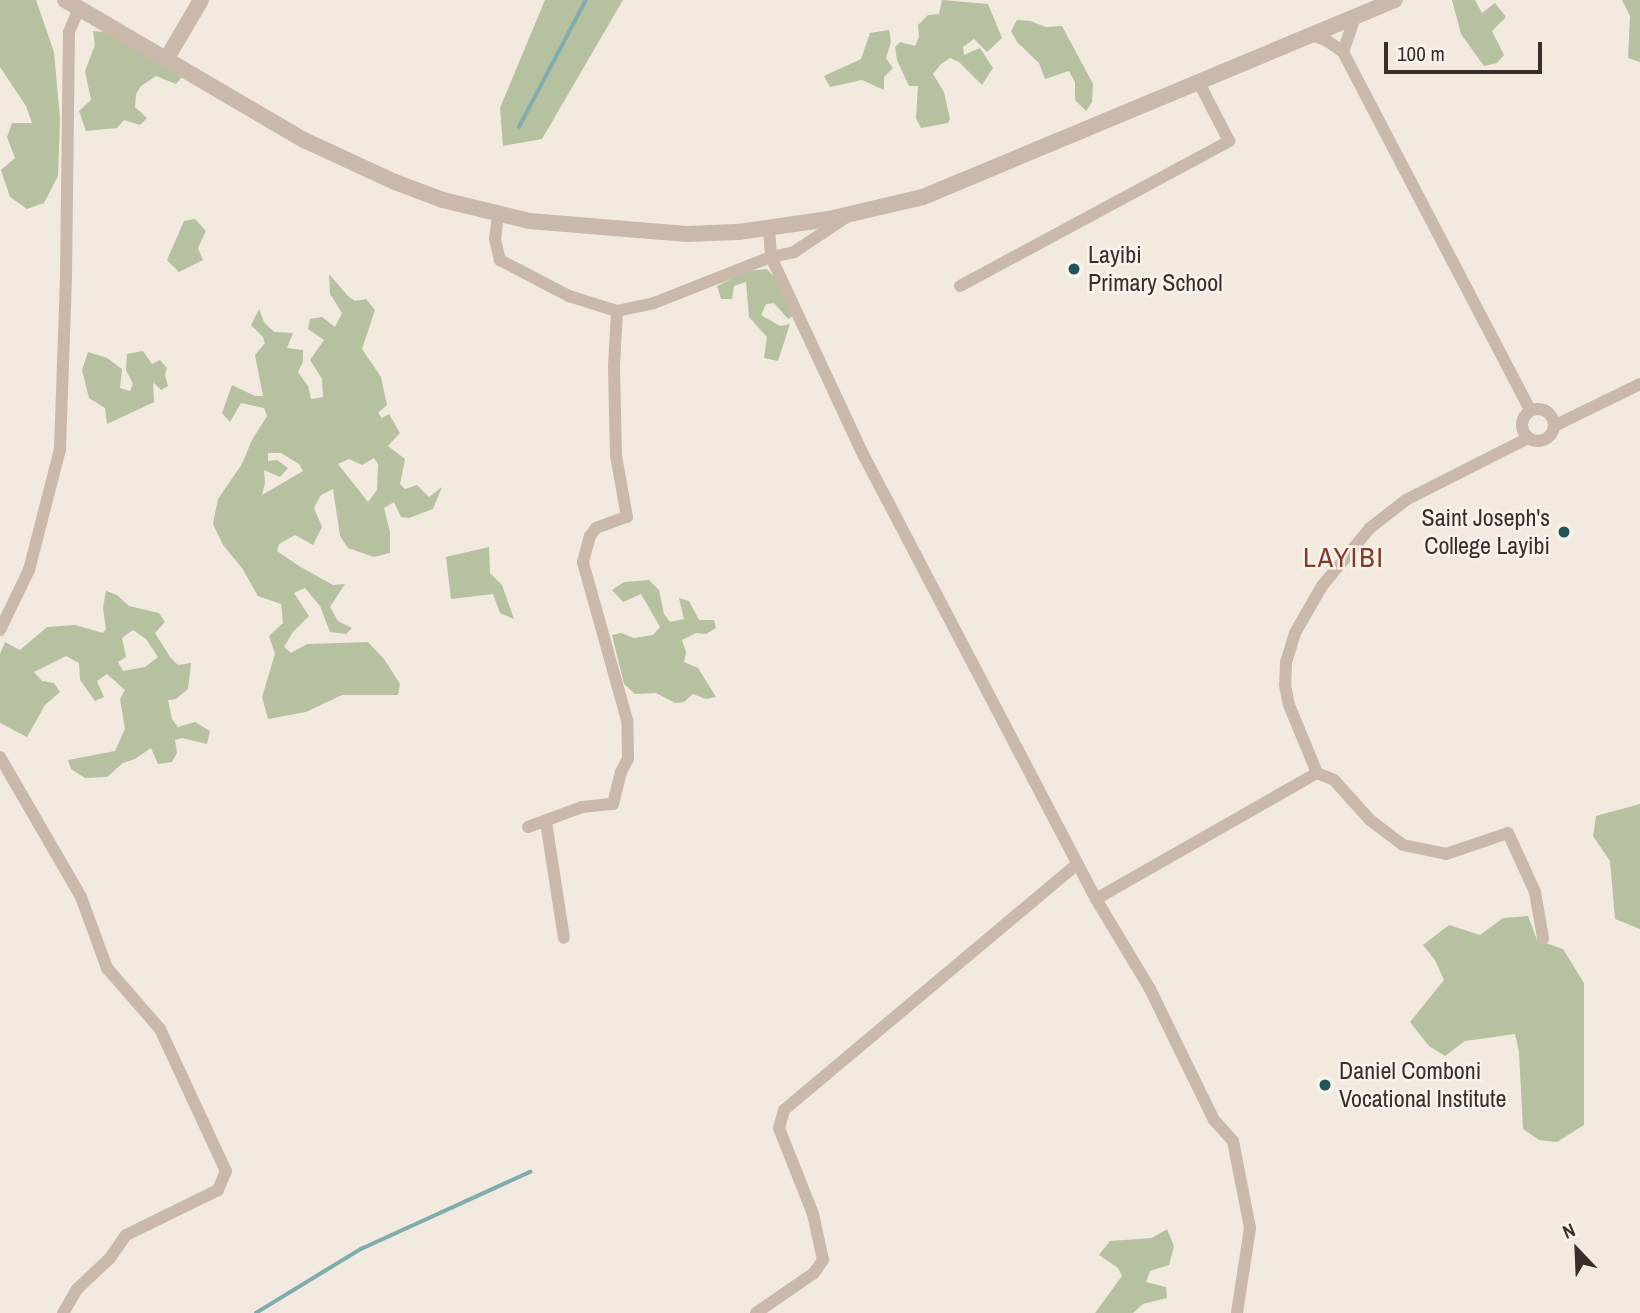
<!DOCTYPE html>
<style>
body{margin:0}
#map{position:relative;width:1640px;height:1313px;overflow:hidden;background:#f2e9df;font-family:"Archivo Narrow",sans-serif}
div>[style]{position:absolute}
.green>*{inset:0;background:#b6c19f}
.stream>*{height:3.5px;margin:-1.75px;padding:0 1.75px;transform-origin:1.75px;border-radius:1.75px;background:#7fadae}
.minor>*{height:12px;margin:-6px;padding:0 6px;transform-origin:6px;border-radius:6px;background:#cab9ab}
.minor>.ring{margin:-6px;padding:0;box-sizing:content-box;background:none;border:12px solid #cab9ab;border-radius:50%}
.tertiary>*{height:16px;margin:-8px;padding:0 8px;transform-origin:8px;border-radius:8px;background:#cab9ab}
.dots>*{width:19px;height:19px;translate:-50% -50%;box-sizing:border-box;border:4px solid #faf3ec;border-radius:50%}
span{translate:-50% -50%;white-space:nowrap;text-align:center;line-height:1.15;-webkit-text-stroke:5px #faf3ec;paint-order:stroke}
.poi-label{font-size:24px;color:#382e2a}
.left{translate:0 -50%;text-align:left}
.right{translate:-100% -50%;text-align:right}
.quarter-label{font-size:28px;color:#843a26;letter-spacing:2px}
.north{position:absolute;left:1542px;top:1215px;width:70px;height:70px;-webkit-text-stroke:5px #faf3ec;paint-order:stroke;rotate:337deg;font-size:19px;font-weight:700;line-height:28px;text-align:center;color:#382e2a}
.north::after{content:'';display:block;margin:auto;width:24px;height:32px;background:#382e2a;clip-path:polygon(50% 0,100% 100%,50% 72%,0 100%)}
.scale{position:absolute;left:1384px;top:42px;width:158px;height:32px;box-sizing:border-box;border:4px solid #382e2a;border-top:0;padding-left:9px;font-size:21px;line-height:24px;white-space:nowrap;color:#382e2a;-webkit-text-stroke:5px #faf3ec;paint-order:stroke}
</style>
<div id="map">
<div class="green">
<i style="clip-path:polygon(0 0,36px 0,54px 52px,60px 119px,58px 176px,44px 203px,27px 209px,10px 197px,1px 170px,15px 158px,7px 137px,12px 123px,32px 123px,26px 106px,0 67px)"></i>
<i style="clip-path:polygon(545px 0,623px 0,542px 139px,503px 146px,500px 108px)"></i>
<i style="clip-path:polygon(942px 0,988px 4px,1002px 38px,987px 52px,974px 39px,963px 47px,964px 55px,980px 48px,993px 68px,982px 85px,959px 62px,950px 58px,941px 64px,933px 74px,944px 92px,950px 119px,948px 123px,921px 128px,916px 118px,918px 86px,909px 86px,897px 60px,895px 47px,900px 42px,915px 46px,919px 37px,918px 25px,928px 15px,939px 14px)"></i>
<i style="clip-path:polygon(1452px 0,1475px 0,1482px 13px,1495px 3px,1506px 17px,1492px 31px,1504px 55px,1497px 63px,1484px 66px,1461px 34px)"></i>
<i style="clip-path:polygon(1622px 0,1640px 0,1640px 62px,1628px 58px,1630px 16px)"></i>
<i style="clip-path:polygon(1017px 20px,1030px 21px,1046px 27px,1062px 26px,1093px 84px,1092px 102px,1086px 111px,1075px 100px,1075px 82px,1069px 71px,1045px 79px,1039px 63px,1017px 42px,1011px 31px)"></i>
<i style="clip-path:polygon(889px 30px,891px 42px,886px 58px,893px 68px,884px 77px,884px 90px,862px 80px,830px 87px,824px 76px,861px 59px,870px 33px)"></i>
<i style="clip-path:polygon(93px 31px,116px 33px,186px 72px,176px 84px,156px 76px,141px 86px,136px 94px,135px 107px,147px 118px,140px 125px,124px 120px,117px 128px,86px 131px,79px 111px,91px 100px,85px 71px,95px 45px)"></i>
<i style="clip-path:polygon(195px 219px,206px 231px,198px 248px,203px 260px,179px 272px,167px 260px,184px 221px)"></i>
<i style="clip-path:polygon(767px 269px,779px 283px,795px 315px,788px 319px,774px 303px,766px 304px,761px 315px,780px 326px,790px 324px,778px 361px,764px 358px,767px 337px,749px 317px,746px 282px,734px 286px,732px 299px,721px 299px,717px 286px,747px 271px)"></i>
<i style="clip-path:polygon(evenodd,329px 274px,348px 296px,355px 301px,366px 299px,375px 310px,362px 349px,381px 377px,387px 405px,378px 413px,382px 418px,389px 414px,400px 433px,388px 446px,405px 459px,400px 484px,405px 489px,417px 485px,429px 497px,442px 487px,433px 509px,409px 518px,401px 517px,394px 502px,384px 508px,390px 532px,390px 553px,374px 557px,348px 548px,340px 536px,333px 489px,321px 495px,314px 508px,322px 527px,313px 545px,295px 535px,279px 544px,277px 551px,299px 566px,333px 585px,345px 584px,330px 607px,338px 621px,352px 628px,346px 634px,330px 632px,320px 606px,305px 588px,294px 593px,309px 616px,293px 632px,284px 647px,291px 653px,307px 644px,368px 642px,384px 659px,400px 684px,398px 695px,342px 695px,306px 712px,268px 719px,262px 697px,275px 654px,269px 636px,283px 623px,281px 604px,258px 596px,242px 568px,223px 545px,213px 524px,218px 499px,242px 464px,252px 440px,267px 416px,264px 408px,241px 403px,230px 422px,222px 413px,232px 385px,255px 396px,263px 396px,255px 355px,265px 343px,263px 337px,251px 325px,259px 309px,264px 322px,274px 332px,293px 333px,287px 348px,303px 350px,303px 362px,298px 372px,308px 386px,311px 399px,323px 397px,322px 379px,310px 360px,324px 340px,308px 329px,310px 319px,322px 317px,335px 327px,342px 313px,330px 294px,329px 274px,268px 453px,281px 453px,299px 464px,303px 471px,262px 495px,265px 483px,264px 470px,280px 477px,288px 468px,277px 460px,268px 461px,268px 453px,329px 274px,374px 458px,378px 464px,377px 490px,368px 502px,338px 464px,349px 459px,362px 465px,374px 458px)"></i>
<i style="clip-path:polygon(143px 351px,152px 364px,160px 360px,167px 368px,165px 375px,168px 386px,161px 390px,153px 382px,154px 402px,107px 424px,105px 408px,89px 398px,82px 370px,88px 352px,107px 358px,122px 369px,120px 388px,130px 391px,133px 384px,126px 370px,127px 354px)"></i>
<i style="clip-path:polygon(489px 547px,490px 573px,502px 585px,514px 619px,500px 613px,493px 594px,451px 599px,446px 557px)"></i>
<i style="clip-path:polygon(649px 580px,659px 590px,664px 614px,670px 622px,684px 619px,679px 598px,689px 601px,699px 620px,714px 620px,716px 628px,706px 634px,696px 633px,682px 640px,686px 652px,684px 662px,698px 668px,716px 697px,706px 699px,693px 694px,684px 702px,675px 703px,656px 693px,635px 694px,624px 684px,612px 635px,621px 633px,634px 638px,653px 635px,660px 627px,641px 594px,623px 602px,612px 590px,624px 582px)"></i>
<i style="clip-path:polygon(evenodd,106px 591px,117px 595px,129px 606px,159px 613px,165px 622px,155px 633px,170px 657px,178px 665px,191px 663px,188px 689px,176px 699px,168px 700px,172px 719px,178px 727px,195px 722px,210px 731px,207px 744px,182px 738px,175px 740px,177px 753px,172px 762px,158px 764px,151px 748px,135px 759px,123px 763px,107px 777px,85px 778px,71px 769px,68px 760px,115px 751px,125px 729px,120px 699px,125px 690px,107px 674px,97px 681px,104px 697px,95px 701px,80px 680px,79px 663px,66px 656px,34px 672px,42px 681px,54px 683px,60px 692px,45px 705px,27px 737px,0 723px,0 654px,5px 642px,20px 650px,47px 627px,75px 625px,103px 633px,106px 629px,103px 608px,106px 591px,133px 630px,146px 639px,158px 657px,145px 667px,123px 671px,118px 662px,126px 657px,122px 638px,133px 630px)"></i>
<i style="clip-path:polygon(1640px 804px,1640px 929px,1615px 919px,1610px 861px,1593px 836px,1596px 816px)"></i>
<i style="clip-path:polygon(1528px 916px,1537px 940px,1563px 949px,1584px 983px,1584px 1125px,1557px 1142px,1539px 1140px,1523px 1129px,1519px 1052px,1515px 1034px,1465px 1041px,1445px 1056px,1429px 1046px,1410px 1022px,1444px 980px,1435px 960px,1423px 945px,1449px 925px,1480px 935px,1503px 918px)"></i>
<i style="clip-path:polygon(1167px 1229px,1174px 1246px,1169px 1265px,1150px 1271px,1146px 1282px,1166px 1287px,1167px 1298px,1143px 1304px,1133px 1313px,1095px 1313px,1122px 1276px,1118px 1268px,1099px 1255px,1110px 1241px,1152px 1238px)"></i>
</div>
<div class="stream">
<i style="left:519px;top:127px;width:144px;rotate:-62.2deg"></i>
<i style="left:256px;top:1313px;width:123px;rotate:-31.4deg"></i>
<i style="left:361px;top:1249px;width:186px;rotate:-24.5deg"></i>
</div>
<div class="minor">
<i style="left:1312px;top:35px;width:15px;rotate:20deg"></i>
<i style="left:1326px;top:40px;width:21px;rotate:35deg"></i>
<i style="left:1343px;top:52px;width:404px;rotate:62.4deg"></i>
<i style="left:1343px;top:52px;width:37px;rotate:-71deg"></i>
<i style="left:498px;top:215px;width:24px;rotate:97deg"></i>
<i style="left:495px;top:239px;width:22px;rotate:77deg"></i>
<i style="left:500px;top:260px;width:78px;rotate:27.6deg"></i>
<i style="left:569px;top:296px;width:50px;rotate:17.4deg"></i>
<i style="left:617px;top:311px;width:38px;rotate:-12deg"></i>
<i style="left:654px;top:303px;width:126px;rotate:-21.5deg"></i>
<i style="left:771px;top:257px;width:24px;rotate:-12deg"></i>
<i style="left:794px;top:252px;width:65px;rotate:-33.7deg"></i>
<i style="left:769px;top:228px;width:29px;rotate:86deg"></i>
<i style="left:771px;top:257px;width:220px;rotate:65deg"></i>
<i style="left:864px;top:456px;width:500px;rotate:62.36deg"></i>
<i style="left:1096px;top:899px;width:105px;rotate:59deg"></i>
<i style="left:1150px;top:989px;width:146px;rotate:64deg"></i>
<i style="left:1214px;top:1120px;width:28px;rotate:48deg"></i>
<i style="left:1233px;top:1141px;width:89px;rotate:78.9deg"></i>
<i style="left:1250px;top:1228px;width:86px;rotate:98.7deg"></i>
<i style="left:960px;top:286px;width:306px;rotate:-28.3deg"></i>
<i style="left:1229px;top:141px;width:65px;rotate:-117.3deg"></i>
<i class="ring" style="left:1522px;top:409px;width:20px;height:20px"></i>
<i style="left:1554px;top:426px;width:96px;rotate:-26deg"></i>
<i style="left:1528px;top:438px;width:137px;rotate:153.1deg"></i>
<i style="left:1406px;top:500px;width:46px;rotate:142.1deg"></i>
<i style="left:1370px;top:528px;width:75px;rotate:129.6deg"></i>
<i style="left:1322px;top:586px;width:54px;rotate:119.9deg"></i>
<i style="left:1295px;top:633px;width:30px;rotate:107deg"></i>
<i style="left:1286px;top:662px;width:23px;rotate:92deg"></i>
<i style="left:1285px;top:685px;width:20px;rotate:79deg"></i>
<i style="left:1289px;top:705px;width:74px;rotate:67.6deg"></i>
<i style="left:1317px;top:773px;width:18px;rotate:22deg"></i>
<i style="left:1334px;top:780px;width:54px;rotate:48deg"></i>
<i style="left:1370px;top:820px;width:41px;rotate:37.1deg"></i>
<i style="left:1403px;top:845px;width:44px;rotate:11.8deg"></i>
<i style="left:1446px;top:854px;width:65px;rotate:-18.7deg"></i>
<i style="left:1508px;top:833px;width:65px;rotate:65.4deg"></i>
<i style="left:1535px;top:892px;width:47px;rotate:80.1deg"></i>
<i style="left:0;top:630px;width:67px;rotate:-64.2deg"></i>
<i style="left:29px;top:570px;width:125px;rotate:-75.6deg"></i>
<i style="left:60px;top:449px;width:173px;rotate:-88deg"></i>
<i style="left:66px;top:276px;width:244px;rotate:-89.3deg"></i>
<i style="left:69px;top:32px;width:26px;rotate:-67deg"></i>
<i style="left:0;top:757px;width:162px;rotate:59.9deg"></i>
<i style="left:81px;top:897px;width:76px;rotate:69.9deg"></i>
<i style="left:107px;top:968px;width:81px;rotate:49deg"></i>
<i style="left:160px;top:1029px;width:157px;rotate:65.1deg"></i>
<i style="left:226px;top:1171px;width:21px;rotate:113deg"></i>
<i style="left:218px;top:1190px;width:102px;rotate:153.9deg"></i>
<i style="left:126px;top:1235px;width:29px;rotate:125deg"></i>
<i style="left:109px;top:1259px;width:44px;rotate:136.8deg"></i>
<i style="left:77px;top:1289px;width:28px;rotate:120deg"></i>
<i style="left:546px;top:822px;width:117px;rotate:81.2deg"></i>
<i style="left:528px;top:827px;width:58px;rotate:-20.3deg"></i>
<i style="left:582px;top:807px;width:31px;rotate:-6deg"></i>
<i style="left:613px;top:804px;width:33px;rotate:-76deg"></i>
<i style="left:621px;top:772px;width:15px;rotate:-62deg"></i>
<i style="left:628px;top:759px;width:39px;rotate:-91deg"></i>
<i style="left:627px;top:720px;width:164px;rotate:-105.6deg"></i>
<i style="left:583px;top:562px;width:27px;rotate:-75deg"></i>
<i style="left:590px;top:536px;width:10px;rotate:-53deg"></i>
<i style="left:596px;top:528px;width:33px;rotate:-20deg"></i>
<i style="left:627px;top:517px;width:62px;rotate:-100.2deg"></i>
<i style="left:616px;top:456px;width:91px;rotate:-91.3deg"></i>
<i style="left:614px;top:365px;width:54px;rotate:-86.8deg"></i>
<i style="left:1096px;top:899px;width:254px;rotate:-29.7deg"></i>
<i style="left:756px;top:1313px;width:70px;rotate:-34.6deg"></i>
<i style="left:814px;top:1273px;width:16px;rotate:-55deg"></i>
<i style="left:823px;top:1260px;width:47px;rotate:-102.3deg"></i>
<i style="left:813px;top:1214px;width:92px;rotate:-111.6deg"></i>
<i style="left:779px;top:1128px;width:19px;rotate:-74deg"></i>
<i style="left:784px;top:1110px;width:383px;rotate:-40deg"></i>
</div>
<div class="tertiary">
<i style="left:65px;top:0;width:277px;rotate:30.4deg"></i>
<i style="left:304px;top:140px;width:100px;rotate:24.8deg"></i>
<i style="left:395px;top:182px;width:51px;rotate:20.6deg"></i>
<i style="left:443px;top:200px;width:89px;rotate:13.7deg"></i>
<i style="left:529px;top:221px;width:158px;rotate:4.7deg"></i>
<i style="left:686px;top:234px;width:52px;rotate:-2.2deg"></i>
<i style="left:738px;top:232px;width:92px;rotate:-8.1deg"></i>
<i style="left:829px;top:219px;width:97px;rotate:-13.2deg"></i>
<i style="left:923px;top:197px;width:511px;rotate:-22.65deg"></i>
<i style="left:167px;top:58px;width:67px;rotate:-59.6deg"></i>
</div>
<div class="dots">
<i style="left:1074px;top:269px;background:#215658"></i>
<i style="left:1564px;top:532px;background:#215658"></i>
<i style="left:1325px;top:1085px;background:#215658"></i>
</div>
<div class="poi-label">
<span class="left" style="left:1088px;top:269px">Layibi<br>Primary School</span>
<span class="right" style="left:1550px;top:532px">Saint Joseph's<br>College Layibi</span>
<span class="left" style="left:1339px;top:1085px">Daniel Comboni<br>Vocational Institute</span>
</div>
<div class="quarter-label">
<span style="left:1344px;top:557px">LAYIBI</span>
</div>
<div class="north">N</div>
<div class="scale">100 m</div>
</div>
